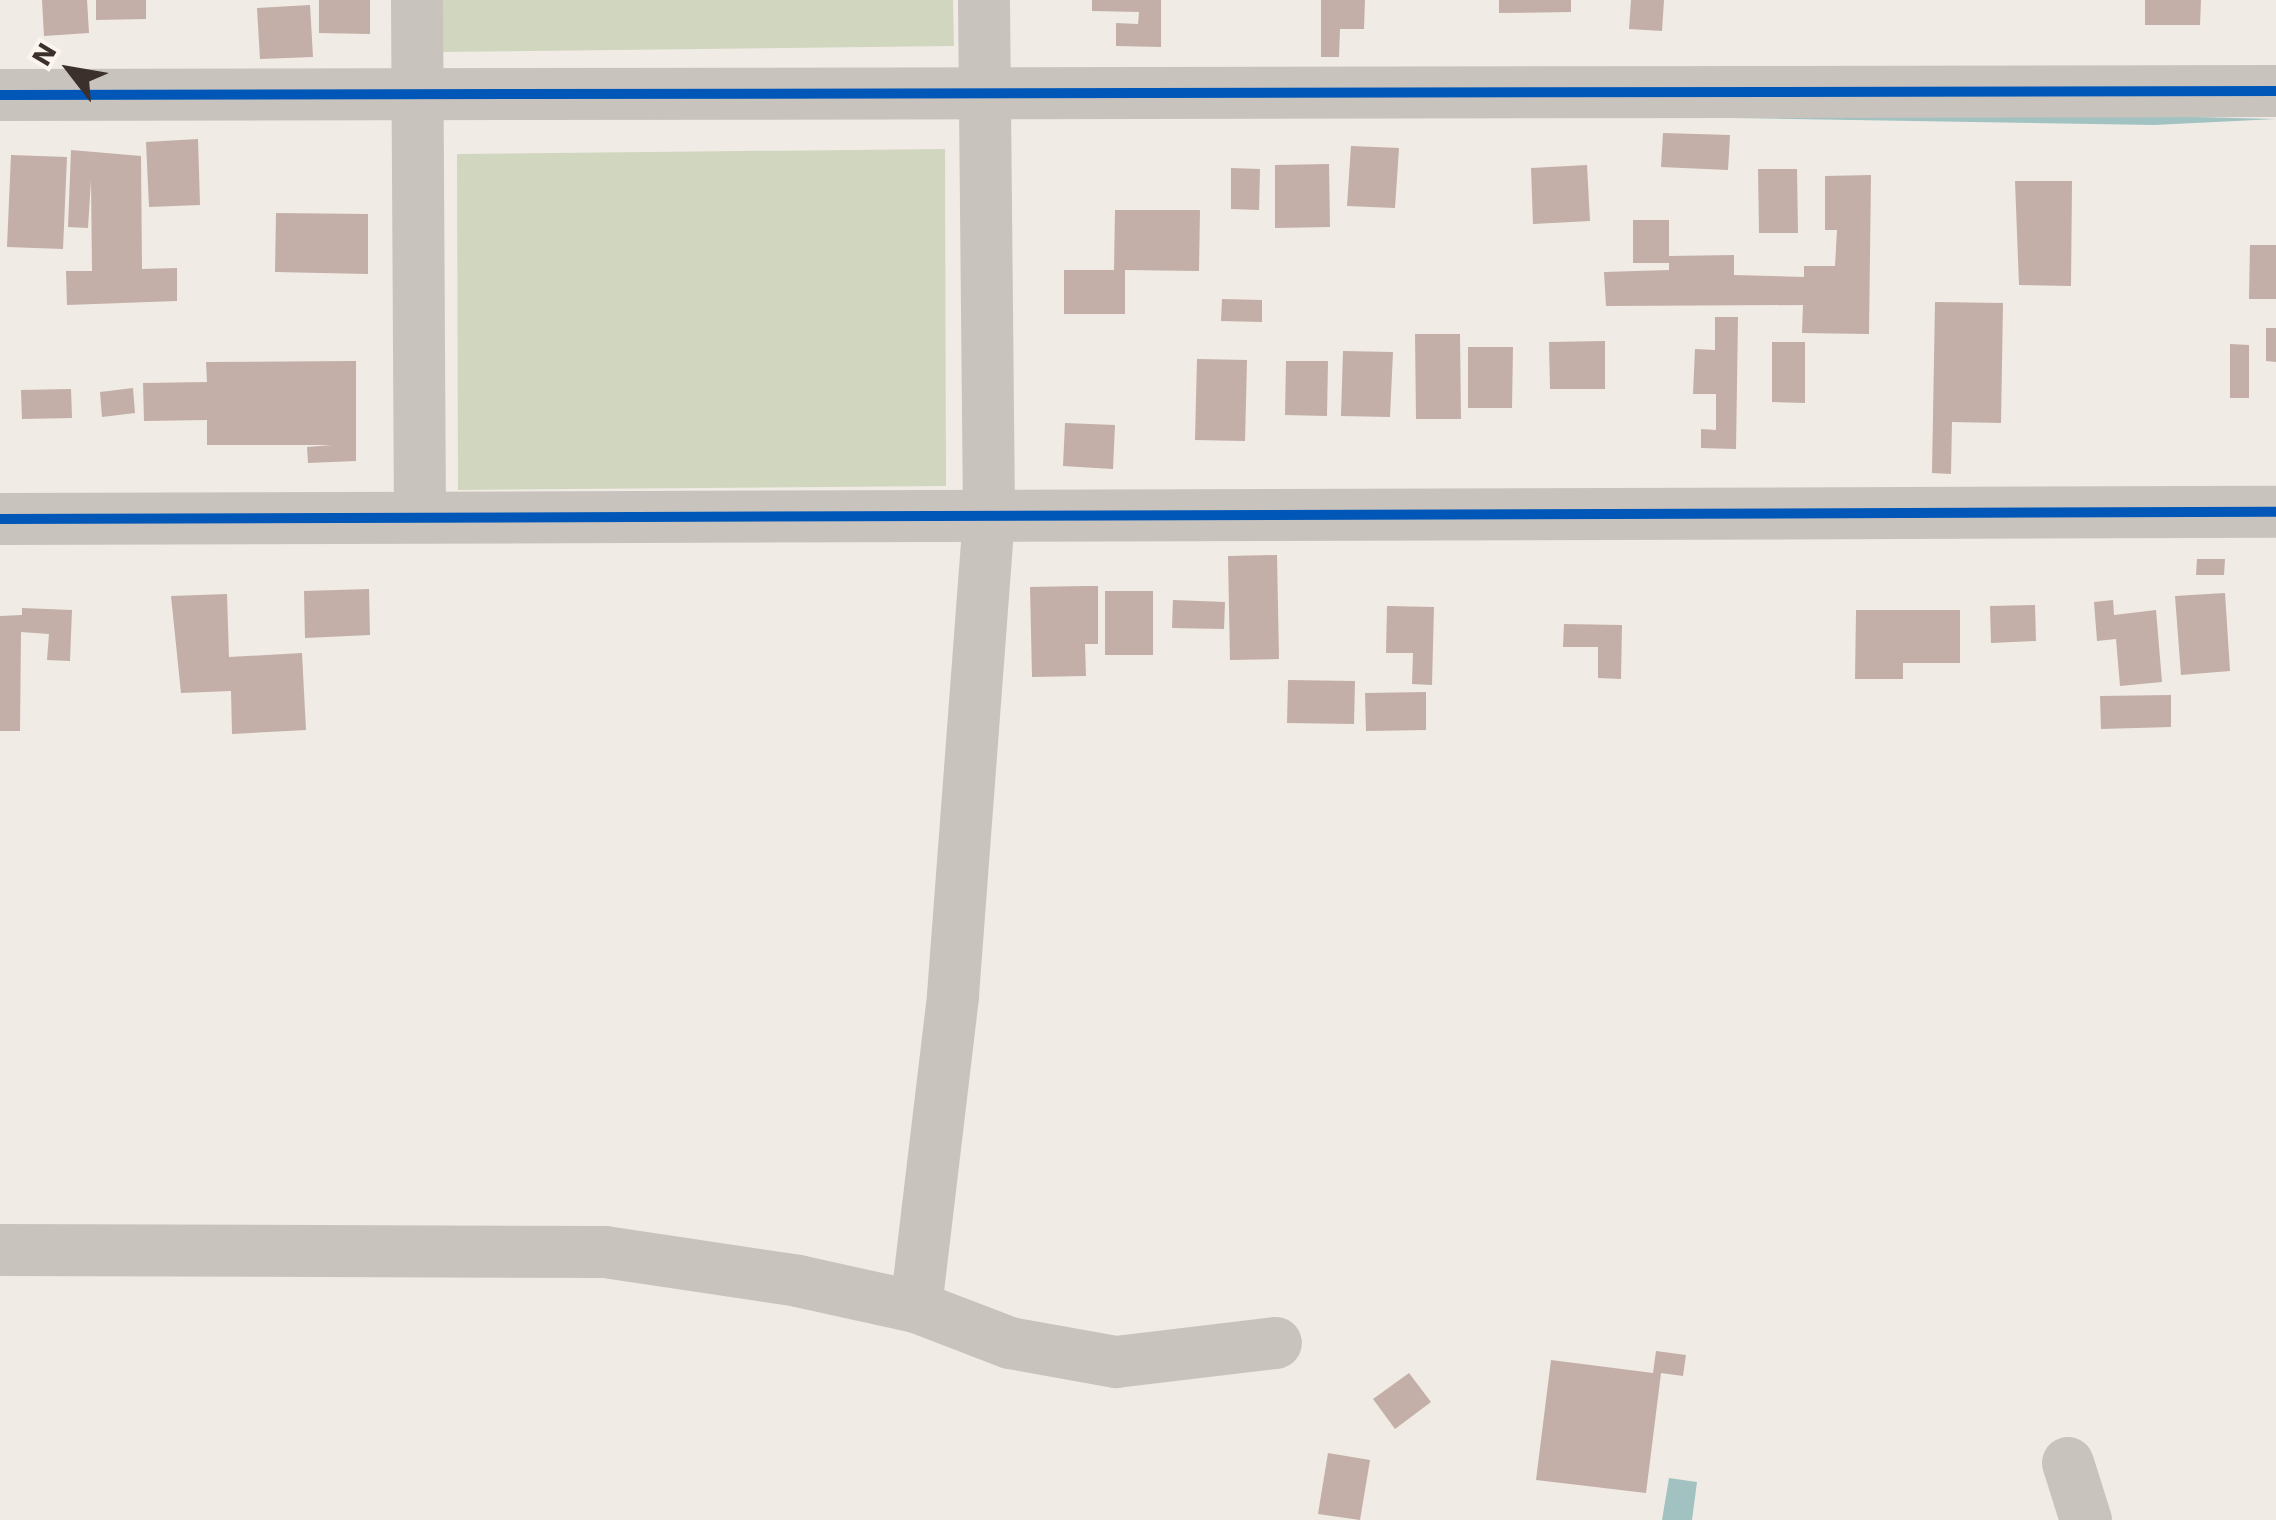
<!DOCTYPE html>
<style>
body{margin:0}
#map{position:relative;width:2276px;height:1520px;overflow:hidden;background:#f0ebe5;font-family:"Work Sans",sans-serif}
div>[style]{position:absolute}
.green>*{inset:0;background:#d1d6bf}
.water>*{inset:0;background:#a1c2c1}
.building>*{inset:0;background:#c3afa7}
.minor>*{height:52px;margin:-26px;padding:0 26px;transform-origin:26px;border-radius:26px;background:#c9c3be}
.cycleway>*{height:10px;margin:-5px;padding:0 5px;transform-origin:5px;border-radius:5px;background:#0057b8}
span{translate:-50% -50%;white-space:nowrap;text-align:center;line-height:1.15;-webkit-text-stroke:9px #fbf5ee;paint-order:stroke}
.north{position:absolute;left:20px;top:20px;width:100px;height:100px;-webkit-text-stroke:8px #fbf5ee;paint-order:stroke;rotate:301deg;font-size:28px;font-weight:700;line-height:40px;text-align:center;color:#3b302b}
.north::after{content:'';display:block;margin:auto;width:35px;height:45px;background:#3b302b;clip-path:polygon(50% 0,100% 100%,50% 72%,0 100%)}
</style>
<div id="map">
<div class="green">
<i style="clip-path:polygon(439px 0,953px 0,954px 46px,439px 52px)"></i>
<i style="clip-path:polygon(945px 149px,946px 486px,458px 490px,457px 154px)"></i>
</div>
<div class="water">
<i style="clip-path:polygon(2116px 115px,2276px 119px,2154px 125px,1616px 116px)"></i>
<i style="clip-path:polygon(1669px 1478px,1697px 1482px,1692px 1520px,1662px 1520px)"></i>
</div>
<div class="building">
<i style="clip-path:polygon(42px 0,87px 0,89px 33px,44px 36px)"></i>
<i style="clip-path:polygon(96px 0,146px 0,146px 19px,96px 20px)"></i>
<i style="clip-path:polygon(319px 0,370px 0,370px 34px,319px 33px)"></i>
<i style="clip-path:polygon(1092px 0,1161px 0,1161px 47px,1116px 46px,1116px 23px,1138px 24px,1139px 12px,1092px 11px)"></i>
<i style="clip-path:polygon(1321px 0,1365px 0,1364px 29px,1340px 29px,1339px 57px,1321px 57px)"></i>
<i style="clip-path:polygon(1499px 0,1571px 0,1571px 12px,1499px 13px)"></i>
<i style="clip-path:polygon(1631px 0,1664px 0,1662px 31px,1629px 29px)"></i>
<i style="clip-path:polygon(2145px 0,2201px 0,2200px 25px,2145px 25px)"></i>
<i style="clip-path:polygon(310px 5px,313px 57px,260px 59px,257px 8px)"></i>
<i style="clip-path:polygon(1663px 133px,1730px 135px,1728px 170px,1661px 167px)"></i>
<i style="clip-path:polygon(198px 139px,200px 205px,149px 207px,146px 142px)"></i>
<i style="clip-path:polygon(1351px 146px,1399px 148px,1395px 208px,1347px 206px)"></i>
<i style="clip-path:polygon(71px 150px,141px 156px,142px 269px,177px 268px,177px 301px,67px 305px,66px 271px,92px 271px,91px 180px,88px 228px,68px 227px)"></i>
<i style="clip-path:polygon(11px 155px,67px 157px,63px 249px,7px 247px)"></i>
<i style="clip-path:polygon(1329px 164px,1330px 227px,1275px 228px,1275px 165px)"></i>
<i style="clip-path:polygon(1587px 165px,1590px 221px,1533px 224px,1531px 168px)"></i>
<i style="clip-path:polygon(1231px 168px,1260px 169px,1259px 210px,1231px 209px)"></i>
<i style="clip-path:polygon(1758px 169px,1797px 169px,1798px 233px,1759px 233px)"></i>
<i style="clip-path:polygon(1871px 175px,1869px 334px,1802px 333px,1803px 305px,1606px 306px,1604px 272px,1669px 270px,1669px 263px,1633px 263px,1633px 220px,1669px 220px,1669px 256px,1734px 255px,1734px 275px,1804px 277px,1804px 266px,1835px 266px,1837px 230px,1825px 230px,1825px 176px)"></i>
<i style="clip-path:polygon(2015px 181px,2072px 181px,2071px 286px,2019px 285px)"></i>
<i style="clip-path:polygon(1115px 210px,1200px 210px,1199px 271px,1125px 270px,1125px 314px,1064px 314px,1064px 270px,1114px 270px)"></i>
<i style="clip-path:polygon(276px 213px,368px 214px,368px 274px,275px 272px)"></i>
<i style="clip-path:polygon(2250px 245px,2276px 245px,2276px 299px,2249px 299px)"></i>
<i style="clip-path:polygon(1222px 299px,1262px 300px,1262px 322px,1221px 321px)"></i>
<i style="clip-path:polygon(1935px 302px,2003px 303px,2001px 423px,1952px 422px,1951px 474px,1932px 473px)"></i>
<i style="clip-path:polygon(1715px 317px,1738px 317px,1736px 449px,1701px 448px,1701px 429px,1716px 430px,1716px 394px,1693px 394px,1695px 349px,1715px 350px)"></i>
<i style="clip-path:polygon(2266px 328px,2276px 328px,2276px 362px,2266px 361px)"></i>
<i style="clip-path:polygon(1415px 334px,1460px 334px,1461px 419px,1416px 419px)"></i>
<i style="clip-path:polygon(1605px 341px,1605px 389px,1550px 389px,1549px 342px)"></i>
<i style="clip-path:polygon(1772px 342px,1805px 342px,1805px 403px,1772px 402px)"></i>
<i style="clip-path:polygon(2230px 344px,2249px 345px,2249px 398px,2230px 398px)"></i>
<i style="clip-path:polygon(1468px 347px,1513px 347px,1512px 408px,1468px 408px)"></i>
<i style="clip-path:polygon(1343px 351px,1393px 352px,1390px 417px,1341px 416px)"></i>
<i style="clip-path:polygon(1197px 359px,1247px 360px,1245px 441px,1195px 440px)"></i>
<i style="clip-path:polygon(356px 361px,356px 461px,308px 463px,307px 447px,332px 445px,207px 445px,207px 420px,144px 421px,143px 383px,207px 382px,206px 362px)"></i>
<i style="clip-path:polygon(1286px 361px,1328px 361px,1327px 416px,1285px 415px)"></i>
<i style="clip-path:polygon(133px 388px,135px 413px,102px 417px,100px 392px)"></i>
<i style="clip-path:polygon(71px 389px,72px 418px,22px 419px,21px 390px)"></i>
<i style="clip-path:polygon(1065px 423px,1115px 425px,1113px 469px,1063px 466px)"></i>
<i style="clip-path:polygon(1277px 555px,1279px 659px,1230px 660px,1228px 556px)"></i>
<i style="clip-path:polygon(2197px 559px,2225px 559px,2224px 575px,2196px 575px)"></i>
<i style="clip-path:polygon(1085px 586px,1098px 586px,1098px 644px,1085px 644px,1086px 676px,1032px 677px,1030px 587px)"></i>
<i style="clip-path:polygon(369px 589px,370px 635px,305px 638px,304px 591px)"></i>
<i style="clip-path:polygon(1105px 591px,1153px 591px,1153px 655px,1105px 655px)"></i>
<i style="clip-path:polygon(2225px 593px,2230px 671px,2181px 675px,2175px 596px)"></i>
<i style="clip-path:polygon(227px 594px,229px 657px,302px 653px,306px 730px,232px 734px,231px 691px,181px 693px,171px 596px)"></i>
<i style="clip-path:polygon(1173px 600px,1225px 602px,1224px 629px,1172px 628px)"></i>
<i style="clip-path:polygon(2113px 600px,2114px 615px,2156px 610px,2162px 682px,2120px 686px,2116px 639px,2097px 641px,2094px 602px)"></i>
<i style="clip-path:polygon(2035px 605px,2036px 641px,1991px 643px,1990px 606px)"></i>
<i style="clip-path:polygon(1387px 606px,1434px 607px,1432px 685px,1412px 684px,1413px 653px,1386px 653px)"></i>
<i style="clip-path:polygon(22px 608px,72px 610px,70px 661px,47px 660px,49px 634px,21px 632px,20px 731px,0 731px,0 616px,22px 615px)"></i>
<i style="clip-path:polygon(1856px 610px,1960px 610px,1960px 663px,1903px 663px,1903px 679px,1855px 679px)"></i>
<i style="clip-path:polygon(1564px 624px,1622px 625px,1621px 679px,1598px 678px,1598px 647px,1563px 647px)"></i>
<i style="clip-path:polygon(1288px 680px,1355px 681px,1354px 724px,1287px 723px)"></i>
<i style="clip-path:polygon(1426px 692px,1426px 730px,1366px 731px,1365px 693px)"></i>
<i style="clip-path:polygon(2171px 695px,2171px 727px,2101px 729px,2100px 696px)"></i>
<i style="clip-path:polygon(1656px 1351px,1686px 1355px,1683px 1376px,1661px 1373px,1646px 1493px,1536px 1480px,1551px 1360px,1653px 1373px)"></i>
<i style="clip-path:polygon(1409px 1373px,1431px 1402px,1395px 1429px,1373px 1399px)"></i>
<i style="clip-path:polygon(1328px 1453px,1370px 1460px,1360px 1520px,1318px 1514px)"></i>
</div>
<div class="minor">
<i style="left:417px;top:0;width:514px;rotate:89.67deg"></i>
<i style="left:0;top:95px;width:2276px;rotate:-0.1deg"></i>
<i style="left:0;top:519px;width:2276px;rotate:-0.18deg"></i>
<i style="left:0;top:1250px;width:605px;rotate:0.19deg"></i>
<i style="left:605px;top:1252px;width:195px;rotate:8.5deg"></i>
<i style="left:798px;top:1281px;width:121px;rotate:12.4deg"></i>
<i style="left:916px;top:1307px;width:101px;rotate:21deg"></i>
<i style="left:1010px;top:1343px;width:108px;rotate:10.2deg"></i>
<i style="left:1116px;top:1362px;width:161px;rotate:-6.8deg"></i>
<i style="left:916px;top:1307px;width:314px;rotate:-83.2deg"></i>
<i style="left:953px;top:995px;width:481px;rotate:-85.7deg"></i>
<i style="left:989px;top:515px;width:515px;rotate:-90.56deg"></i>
<i style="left:2068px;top:1463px;width:60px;rotate:72.5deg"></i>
</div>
<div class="cycleway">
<i style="left:0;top:95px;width:2276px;rotate:-0.1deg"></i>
<i style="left:0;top:519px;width:2276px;rotate:-0.18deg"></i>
</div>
<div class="north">N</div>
</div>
